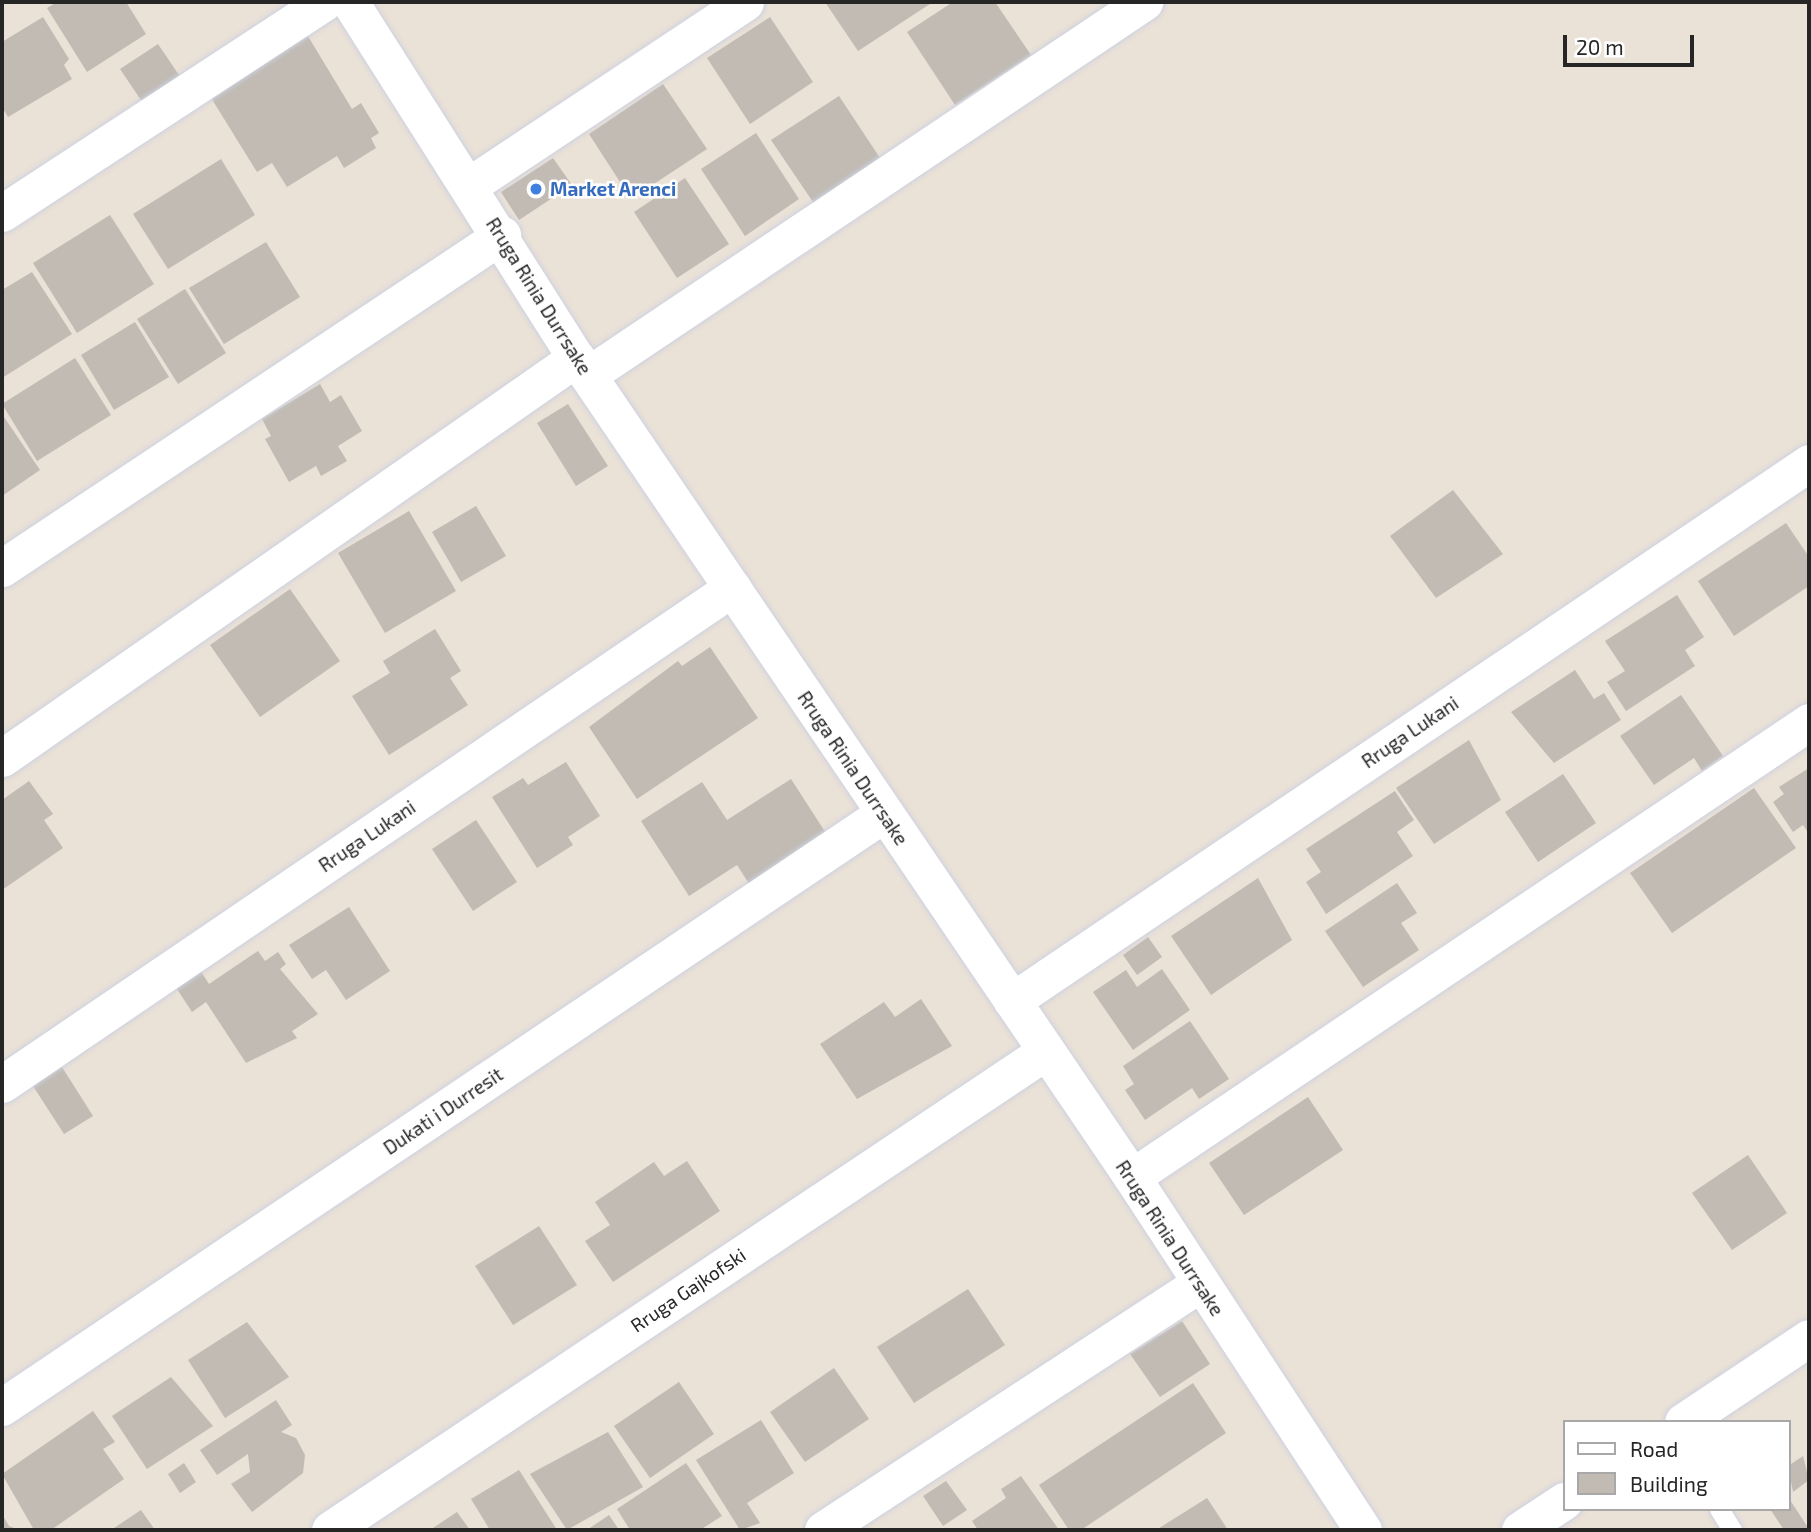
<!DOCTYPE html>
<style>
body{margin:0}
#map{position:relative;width:1811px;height:1532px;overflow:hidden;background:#eae1d7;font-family:"Exo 2",sans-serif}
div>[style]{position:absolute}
.building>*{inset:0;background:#c1bbb4}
.roads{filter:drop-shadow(0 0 2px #cdd1e0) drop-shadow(0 0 2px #cdd1e0)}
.service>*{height:19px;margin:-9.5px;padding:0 9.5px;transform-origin:9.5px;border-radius:9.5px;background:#fff}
.minor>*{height:37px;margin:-18.5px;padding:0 18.5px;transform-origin:18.5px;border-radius:18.5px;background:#fff}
.dots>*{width:19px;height:19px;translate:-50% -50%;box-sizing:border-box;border:4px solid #fff;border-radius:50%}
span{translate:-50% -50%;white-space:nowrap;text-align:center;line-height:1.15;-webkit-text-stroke:5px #fff;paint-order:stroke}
.shop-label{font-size:19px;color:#366cbe;font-weight:700}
.left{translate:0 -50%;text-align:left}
.street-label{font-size:19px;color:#262626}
.frame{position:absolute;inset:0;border:4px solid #262626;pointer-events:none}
.legend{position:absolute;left:1563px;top:1420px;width:228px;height:91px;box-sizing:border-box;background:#fff;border:2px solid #a8a8a8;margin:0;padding:9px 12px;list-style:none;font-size:21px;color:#262626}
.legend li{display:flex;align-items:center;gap:14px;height:35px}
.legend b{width:35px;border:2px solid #a8a8a8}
.scale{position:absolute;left:1563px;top:35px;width:131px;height:32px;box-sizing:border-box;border:4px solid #262626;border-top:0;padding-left:9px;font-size:21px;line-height:24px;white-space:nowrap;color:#262626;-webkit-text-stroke:5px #fff;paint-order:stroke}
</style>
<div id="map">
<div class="building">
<i style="clip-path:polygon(57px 2px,126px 2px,146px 34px,87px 72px,47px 8px)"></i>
<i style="clip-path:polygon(825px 2px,933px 2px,858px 51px)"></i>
<i style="clip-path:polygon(953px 2px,995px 2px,1031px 55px,955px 105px,907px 32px)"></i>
<i style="clip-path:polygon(43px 17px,69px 59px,64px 65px,72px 79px,8px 117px,2px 107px,2px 42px)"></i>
<i style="clip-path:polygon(770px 17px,813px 82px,750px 124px,707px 58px)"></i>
<i style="clip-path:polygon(303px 28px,352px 109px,361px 103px,379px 133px,371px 138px,376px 148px,344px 168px,337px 156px,287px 187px,272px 163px,257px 172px,205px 88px)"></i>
<i style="clip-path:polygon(158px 44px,185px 84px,147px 109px,120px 69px)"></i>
<i style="clip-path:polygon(663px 84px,707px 149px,631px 199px,589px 134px)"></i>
<i style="clip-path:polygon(839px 96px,882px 161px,815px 205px,771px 140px)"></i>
<i style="clip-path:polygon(756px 133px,799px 199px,745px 236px,701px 169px)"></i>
<i style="clip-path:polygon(553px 158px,572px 185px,519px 220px,501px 192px)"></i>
<i style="clip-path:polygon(221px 159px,255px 215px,168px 269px,133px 214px)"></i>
<i style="clip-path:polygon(685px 178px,729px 244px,677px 278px,634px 212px)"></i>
<i style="clip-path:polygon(110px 215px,154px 284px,77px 333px,33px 263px)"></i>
<i style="clip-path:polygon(266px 242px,300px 297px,224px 344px,189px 288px)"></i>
<i style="clip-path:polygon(32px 272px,72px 334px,2px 378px,2px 290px)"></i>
<i style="clip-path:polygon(185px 289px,226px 353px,178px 384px,137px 319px)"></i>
<i style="clip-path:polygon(135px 322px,169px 377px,114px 410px,81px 355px)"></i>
<i style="clip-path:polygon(75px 358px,111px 415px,37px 461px,2px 404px)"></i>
<i style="clip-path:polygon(320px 384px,330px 402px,341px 395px,362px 431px,338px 446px,347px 461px,321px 476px,316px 466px,289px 482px,265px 439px,271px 436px,262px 419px)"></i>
<i style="clip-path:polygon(568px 404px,608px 466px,576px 486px,537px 423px)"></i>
<i style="clip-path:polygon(2px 414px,40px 470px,2px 496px)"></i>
<i style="clip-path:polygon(1453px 490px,1503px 554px,1436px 598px,1390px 536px)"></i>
<i style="clip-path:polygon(476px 506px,506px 556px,461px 582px,432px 532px)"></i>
<i style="clip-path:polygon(409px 511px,456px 591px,385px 633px,338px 553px)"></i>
<i style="clip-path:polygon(1786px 523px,1809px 557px,1809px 586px,1734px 636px,1698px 581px)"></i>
<i style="clip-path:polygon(290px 589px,340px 661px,260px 717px,210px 645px)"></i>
<i style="clip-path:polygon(1677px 595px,1704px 637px,1685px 650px,1695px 666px,1626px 711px,1607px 682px,1625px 671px,1605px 641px)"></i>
<i style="clip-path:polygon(435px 629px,461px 671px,450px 678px,468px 705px,389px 755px,352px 696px,390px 673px,383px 661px)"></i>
<i style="clip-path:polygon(710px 647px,758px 718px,637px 799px,589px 727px,678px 661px,682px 666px)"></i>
<i style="clip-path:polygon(1575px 670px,1594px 699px,1604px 693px,1621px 720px,1554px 763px,1511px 712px)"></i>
<i style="clip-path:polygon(1681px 695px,1723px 756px,1702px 771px,1694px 758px,1654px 785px,1620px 736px)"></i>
<i style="clip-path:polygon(1469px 740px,1501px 800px,1434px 844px,1396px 788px)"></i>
<i style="clip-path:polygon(566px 762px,600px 816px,568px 837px,573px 845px,537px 868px,492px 797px,523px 778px,528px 785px)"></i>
<i style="clip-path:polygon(1809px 768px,1809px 834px,1803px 825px,1793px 832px,1773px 802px,1784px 794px,1779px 787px)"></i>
<i style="clip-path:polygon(1563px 774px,1596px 823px,1538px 862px,1505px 812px)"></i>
<i style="clip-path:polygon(791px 779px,831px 841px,753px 890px,737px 865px,689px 896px,641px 821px,702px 782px,727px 820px)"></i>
<i style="clip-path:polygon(29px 781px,53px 814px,44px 820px,63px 848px,2px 890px,2px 800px)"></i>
<i style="clip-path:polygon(1754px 788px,1796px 848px,1672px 933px,1630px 873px)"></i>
<i style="clip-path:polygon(1395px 791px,1414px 820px,1397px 832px,1413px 856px,1326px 914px,1306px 882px,1321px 872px,1306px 849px)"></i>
<i style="clip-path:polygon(476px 820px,517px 882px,473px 911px,432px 849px)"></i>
<i style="clip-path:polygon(1258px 878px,1292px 940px,1211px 995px,1171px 936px)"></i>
<i style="clip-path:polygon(1397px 883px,1417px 913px,1401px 923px,1419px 950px,1363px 987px,1325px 931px)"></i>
<i style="clip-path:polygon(349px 907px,390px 971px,346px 1000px,326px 970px,312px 979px,289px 945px)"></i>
<i style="clip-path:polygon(1148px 937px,1162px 957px,1137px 975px,1123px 955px)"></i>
<i style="clip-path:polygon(258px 951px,265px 961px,278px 952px,286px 964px,280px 969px,318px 1014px,292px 1031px,297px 1038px,246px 1063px,206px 1002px,192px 1012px,175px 986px,200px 970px,209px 984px)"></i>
<i style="clip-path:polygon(1162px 969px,1190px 1010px,1133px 1050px,1093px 992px,1126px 970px,1137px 987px)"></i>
<i style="clip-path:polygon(921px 999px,952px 1046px,857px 1099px,820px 1044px,884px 1002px,895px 1017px)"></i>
<i style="clip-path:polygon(1190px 1021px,1229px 1079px,1199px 1099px,1192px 1088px,1145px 1120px,1125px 1090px,1134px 1084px,1123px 1066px)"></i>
<i style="clip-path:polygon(62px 1067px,93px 1116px,64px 1134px,33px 1086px)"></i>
<i style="clip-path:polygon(1308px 1097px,1343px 1150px,1244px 1215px,1209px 1163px)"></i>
<i style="clip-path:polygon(1748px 1155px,1787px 1213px,1732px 1250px,1692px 1193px)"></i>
<i style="clip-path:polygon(687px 1161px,720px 1211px,613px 1282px,585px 1241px,610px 1225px,595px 1202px,654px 1162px,664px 1176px)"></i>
<i style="clip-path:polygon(539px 1226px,577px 1285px,513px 1325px,475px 1266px)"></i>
<i style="clip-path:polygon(968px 1289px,1005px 1345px,914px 1403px,877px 1347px)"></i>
<i style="clip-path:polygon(1182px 1321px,1210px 1364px,1160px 1397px,1130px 1354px)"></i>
<i style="clip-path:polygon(247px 1322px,289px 1377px,225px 1418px,188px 1360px)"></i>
<i style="clip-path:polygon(834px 1368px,869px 1419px,805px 1462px,770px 1412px)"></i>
<i style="clip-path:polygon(171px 1377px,213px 1426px,147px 1469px,112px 1416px)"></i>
<i style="clip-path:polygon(679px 1382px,714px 1434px,650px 1478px,614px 1426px)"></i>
<i style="clip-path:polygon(1193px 1383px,1226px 1433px,1081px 1530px,1069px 1530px,1039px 1485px)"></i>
<i style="clip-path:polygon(276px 1400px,292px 1425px,281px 1432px,296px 1438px,305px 1455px,303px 1473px,252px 1512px,231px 1484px,250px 1472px,248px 1454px,217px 1475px,200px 1450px)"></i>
<i style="clip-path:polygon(93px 1411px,115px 1442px,103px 1449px,124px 1479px,51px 1530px,34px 1530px,2px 1474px)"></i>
<i style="clip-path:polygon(761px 1420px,794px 1473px,747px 1503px,760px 1523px,740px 1530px,696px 1460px)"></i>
<i style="clip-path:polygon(608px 1432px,643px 1487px,567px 1530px,530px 1474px)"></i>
<i style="clip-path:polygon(1803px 1456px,1809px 1480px,1793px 1492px,1788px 1466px)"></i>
<i style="clip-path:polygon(184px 1463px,196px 1482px,180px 1493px,168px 1474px)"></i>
<i style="clip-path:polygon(686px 1463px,722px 1516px,700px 1530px,630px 1530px,617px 1509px)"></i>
<i style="clip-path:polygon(519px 1470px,557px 1530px,490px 1530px,471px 1499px)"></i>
<i style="clip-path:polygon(1021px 1476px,1059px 1530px,978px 1530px,972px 1521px,1006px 1498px,1001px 1489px)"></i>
<i style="clip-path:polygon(946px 1481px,967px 1510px,943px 1526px,923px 1496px)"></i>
<i style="clip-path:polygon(1788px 1497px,1809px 1529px,1809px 1530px,1784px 1530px,1770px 1509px,1788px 1509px)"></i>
<i style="clip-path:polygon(1207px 1498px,1228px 1530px,1156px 1530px)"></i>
<i style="clip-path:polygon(141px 1510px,155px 1530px,111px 1530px)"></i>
<i style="clip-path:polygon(457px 1512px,470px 1530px,430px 1530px)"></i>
<i style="clip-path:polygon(2px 1514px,9px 1526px,19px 1530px,2px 1530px)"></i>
<i style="clip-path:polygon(609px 1515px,619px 1530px,587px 1530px)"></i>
</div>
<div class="roads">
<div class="service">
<i style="left:1719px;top:1509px;width:25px;rotate:58deg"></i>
</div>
<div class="minor">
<i style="left:350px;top:2px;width:422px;rotate:57.6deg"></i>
<i style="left:576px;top:358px;width:990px;rotate:55.83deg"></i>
<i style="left:1132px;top:1177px;width:422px;rotate:56.8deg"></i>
<i style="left:470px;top:185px;width:330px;rotate:-33.6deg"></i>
<i style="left:2px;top:213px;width:385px;rotate:-33.2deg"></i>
<i style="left:588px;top:375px;width:670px;rotate:-33.86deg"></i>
<i style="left:2px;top:568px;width:601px;rotate:-33.66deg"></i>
<i style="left:2px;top:758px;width:700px;rotate:-34.87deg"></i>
<i style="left:1012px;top:1001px;width:962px;rotate:-34.02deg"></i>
<i style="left:2px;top:1084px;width:883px;rotate:-34.19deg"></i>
<i style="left:1132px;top:1177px;width:816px;rotate:-33.9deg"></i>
<i style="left:2px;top:1407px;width:1062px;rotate:-33.94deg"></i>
<i style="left:1683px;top:1422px;width:151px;rotate:-33.7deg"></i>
<i style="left:330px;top:1530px;width:861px;rotate:-33.78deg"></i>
<i style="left:823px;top:1530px;width:448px;rotate:-33.2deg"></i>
<i style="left:1520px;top:1530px;width:53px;rotate:-33.4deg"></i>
</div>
</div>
<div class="dots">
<i style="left:536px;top:189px;background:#3f7fe0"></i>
</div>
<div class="shop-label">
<span class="left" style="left:550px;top:189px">Market Arenci</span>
</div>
<div class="street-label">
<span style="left:539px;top:296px;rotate:58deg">Rruga Rinia Durrsake</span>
<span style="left:1410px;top:732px;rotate:-34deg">Rruga Lukani</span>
<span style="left:853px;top:768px;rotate:56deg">Rruga Rinia Durrsake</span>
<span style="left:367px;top:836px;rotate:-34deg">Rruga Lukani</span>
<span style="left:443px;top:1111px;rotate:-34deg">Dukati i Durresit</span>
<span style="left:1170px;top:1238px;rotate:57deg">Rruga Rinia Durrsake</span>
<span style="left:688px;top:1290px;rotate:-34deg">Rruga Gajkofski</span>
</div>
<div class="frame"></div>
<ul class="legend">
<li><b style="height:9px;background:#fff"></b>Road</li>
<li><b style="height:19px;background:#c1bbb4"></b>Building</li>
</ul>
<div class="scale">20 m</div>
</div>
